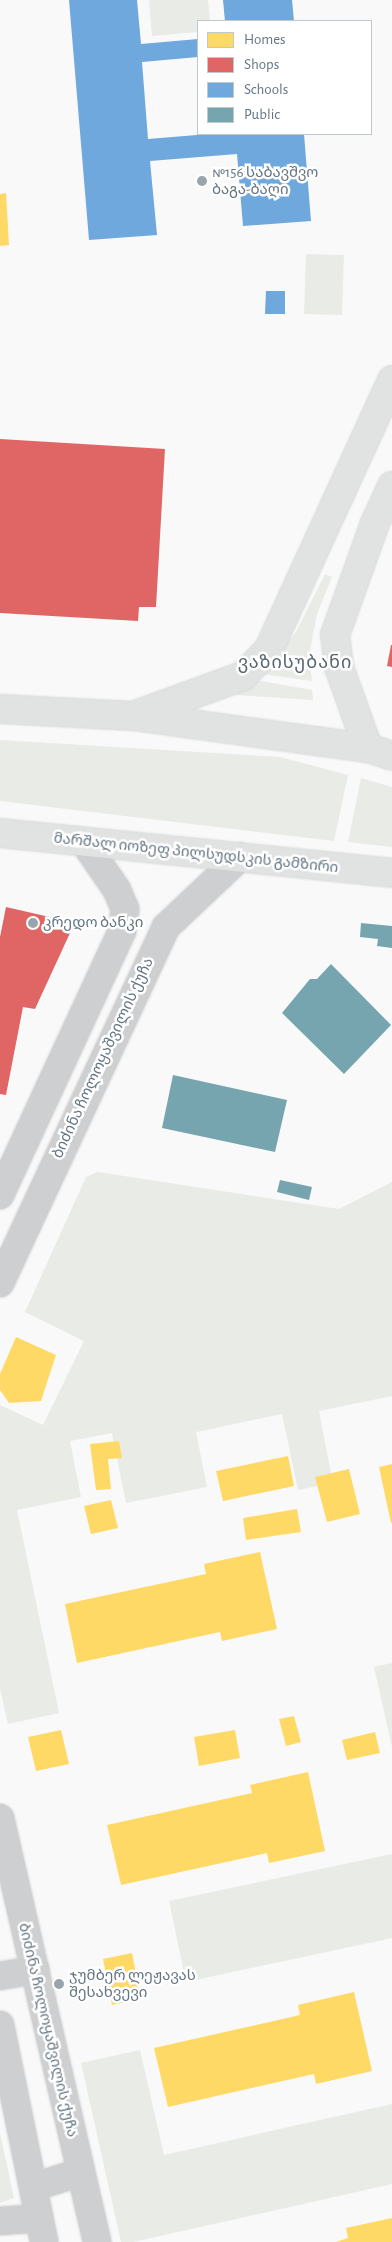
<!DOCTYPE html>
<meta charset="utf-8">
<style>
body{margin:0}
#map{position:relative;width:392px;height:2242px;overflow:hidden;background:#f9f9f9;font-family:"Alegreya Sans","Noto Sans Georgian",sans-serif}
div>[style]{position:absolute}
.green>*{inset:0;background:#e8ebe6}
.homes>*{inset:0;background:#ffd966}
.shops>*{inset:0;background:#e06666}
.schools>*{inset:0;background:#6fa8dc}
.public>*{inset:0;background:#76a5af}
.roads{filter:drop-shadow(0 0 1px #d5d6d7) drop-shadow(0 0 1px #d5d6d7)}
.minor>*{height:28px;margin:-14px;padding:0 14px;transform-origin:14px;border-radius:14px;background:#cecfd0}
.major>*{height:28px;margin:-14px;padding:0 14px;transform-origin:14px;border-radius:14px;background:#e1e2e2}
.dots>*{width:14px;height:14px;translate:-50% -50%;box-sizing:border-box;border:2px solid #fff;border-radius:50%}
span{translate:-50% -50%;white-space:nowrap;text-align:center;line-height:1.15;-webkit-text-stroke:5px #fff;paint-order:stroke}
.poi-label{font-size:15px;color:#657683}
.left{translate:0 -50%;text-align:left}
.street-label{font-size:15px;color:#657683}
.quarter-label{font-size:18px;color:#57646e;letter-spacing:1px}
.legend{position:absolute;left:197px;top:20px;width:175px;height:115px;box-sizing:border-box;background:#fff;border:1px solid #c1c8cd;margin:0;padding:6px 9px;list-style:none;font-size:15px;color:#657683}
.legend li{display:flex;align-items:center;gap:10px;height:25px}
.legend b{width:25px;border:1px solid #c1c8cd}
</style>
<div id="map">
<div class="green">
<i style="clip-path:polygon(149px 0,208px 0,210px 21px,198px 21px,198px 32px,152px 36px)"></i>
<i style="clip-path:polygon(306px 254px,344px 255px,342px 315px,304px 314px)"></i>
<i style="clip-path:polygon(325px 574px,332px 577px,317px 614px,309px 656px,312px 681px,262px 674px,296px 632px)"></i>
<i style="clip-path:polygon(255px 680px,312px 690px,313px 700px,236px 695px)"></i>
<i style="clip-path:polygon(0 740px,280px 757px,348px 775px,334px 841px,0 801px)"></i>
<i style="clip-path:polygon(361px 778px,392px 787px,392px 847px,348px 842px)"></i>
<i style="clip-path:polygon(98px 1172px,339px 1209px,392px 1182px,392px 1396px,319px 1411px,333px 1483px,298px 1490px,282px 1414px,196px 1432px,207px 1487px,126px 1503px,112px 1433px,70px 1441px,81px 1497px,17px 1510px,59px 1713px,8px 1724px,0 1689px,0 1405px,43px 1425px,84px 1341px,25px 1312px,86px 1177px)"></i>
<i style="clip-path:polygon(392px 1663px,392px 1747px,374px 1667px)"></i>
<i style="clip-path:polygon(392px 1854px,392px 1938px,186px 1982px,169px 1901px)"></i>
<i style="clip-path:polygon(140px 2050px,164px 2155px,392px 2104px,392px 2184px,133px 2242px,121px 2242px,81px 2063px)"></i>
<i style="clip-path:polygon(0 2133px,14px 2198px,0 2203px)"></i>
</div>
<div class="homes">
<i style="clip-path:polygon(6px 193px,9px 245px,0 246px,0 194px)"></i>
<i style="clip-path:polygon(16px 1337px,56px 1355px,41px 1401px,9px 1403px,0 1390px,0 1374px)"></i>
<i style="clip-path:polygon(119px 1441px,122px 1458px,108px 1459px,111px 1489px,96px 1490px,90px 1444px)"></i>
<i style="clip-path:polygon(288px 1456px,294px 1486px,223px 1501px,216px 1471px)"></i>
<i style="clip-path:polygon(392px 1464px,392px 1523px,391px 1523px,379px 1467px)"></i>
<i style="clip-path:polygon(349px 1469px,360px 1514px,327px 1522px,315px 1477px)"></i>
<i style="clip-path:polygon(111px 1500px,118px 1528px,91px 1534px,84px 1506px)"></i>
<i style="clip-path:polygon(297px 1509px,301px 1532px,246px 1540px,243px 1518px)"></i>
<i style="clip-path:polygon(260px 1552px,277px 1629px,222px 1641px,220px 1632px,77px 1663px,65px 1604px,206px 1574px,204px 1564px)"></i>
<i style="clip-path:polygon(294px 1716px,301px 1742px,286px 1746px,279px 1719px)"></i>
<i style="clip-path:polygon(61px 1730px,69px 1764px,36px 1771px,28px 1737px)"></i>
<i style="clip-path:polygon(235px 1730px,240px 1758px,199px 1766px,194px 1737px)"></i>
<i style="clip-path:polygon(375px 1732px,380px 1753px,347px 1760px,342px 1740px)"></i>
<i style="clip-path:polygon(308px 1772px,325px 1851px,269px 1863px,267px 1853px,121px 1885px,107px 1825px,252px 1793px,250px 1785px)"></i>
<i style="clip-path:polygon(132px 1953px,141px 1999px,112px 2005px,103px 1959px)"></i>
<i style="clip-path:polygon(354px 1992px,372px 2071px,316px 2084px,314px 2074px,168px 2107px,154px 2048px,300px 2015px,298px 2005px)"></i>
<i style="clip-path:polygon(392px 2218px,392px 2242px,336px 2242px,348px 2238px,346px 2228px)"></i>
</div>
<div class="shops">
<i style="clip-path:polygon(0 439px,165px 449px,156px 607px,139px 607px,138px 621px,0 613px)"></i>
<i style="clip-path:polygon(391px 645px,392px 645px,392px 667px,387px 666px)"></i>
<i style="clip-path:polygon(6px 907px,67px 921px,70px 933px,35px 1009px,23px 1007px,6px 1095px,0 1094px,0 937px)"></i>
</div>
<div class="schools">
<i style="clip-path:polygon(69px 0,137px 0,141px 44px,198px 39px,198px 57px,142px 62px,148px 139px,209px 134px,304px 134px,311px 221px,243px 226px,237px 154px,150px 161px,157px 235px,89px 240px)"></i>
<i style="clip-path:polygon(223px 0,292px 0,294px 21px,225px 21px)"></i>
<i style="clip-path:polygon(266px 291px,285px 291px,285px 314px,265px 314px)"></i>
</div>
<div class="public">
<i style="clip-path:polygon(361px 923px,392px 926px,392px 948px,377px 946px,378px 939px,360px 937px)"></i>
<i style="clip-path:polygon(331px 964px,391px 1025px,344px 1074px,282px 1013px,310px 979px,317px 979px)"></i>
<i style="clip-path:polygon(173px 1075px,287px 1100px,275px 1152px,162px 1128px)"></i>
<i style="clip-path:polygon(280px 1180px,312px 1187px,309px 1200px,277px 1192px)"></i>
</div>
<div class="roads">
<div class="minor">
<i style="left:0;top:1195px;width:291px;rotate:-65.2deg"></i>
<i style="left:122px;top:931px;width:22px;rotate:-82deg"></i>
<i style="left:125px;top:909px;width:21px;rotate:-113deg"></i>
<i style="left:117px;top:890px;width:58px;rotate:-124.5deg"></i>
<i style="left:0;top:1283px;width:393px;rotate:-65deg"></i>
<i style="left:166px;top:927px;width:102px;rotate:-43.4deg"></i>
<i style="left:0;top:1818px;width:435px;rotate:77.1deg"></i>
<i style="left:0;top:1976px;width:36px;rotate:-10deg"></i>
<i style="left:0;top:2025px;width:221px;rotate:78.5deg"></i>
<i style="left:34px;top:2187px;width:49px;rotate:-17.7deg"></i>
<i style="left:0;top:2221px;width:39px;rotate:-4deg"></i>
</div>
<div class="major">
<i style="left:0;top:709px;width:133px;rotate:3deg"></i>
<i style="left:133px;top:716px;width:237px;rotate:7.8deg"></i>
<i style="left:368px;top:748px;width:25px;rotate:18deg"></i>
<i style="left:133px;top:716px;width:117px;rotate:-20deg"></i>
<i style="left:243px;top:676px;width:37px;rotate:-46deg"></i>
<i style="left:269px;top:649px;width:296px;rotate:-65.4deg"></i>
<i style="left:368px;top:748px;width:86px;rotate:-109.7deg"></i>
<i style="left:339px;top:667px;width:32px;rotate:-97deg"></i>
<i style="left:335px;top:635px;width:119px;rotate:-70.3deg"></i>
<i style="left:375px;top:523px;width:41px;rotate:-65.3deg"></i>
<i style="left:0;top:833px;width:394px;rotate:5.8deg"></i>
</div>
</div>
<div class="dots">
<i style="left:202px;top:181px;background:#99a4ac"></i>
<i style="left:33px;top:923px;background:#99a4ac"></i>
<i style="left:59px;top:1984px;background:#99a4ac"></i>
</div>
<div class="poi-label">
<span class="left" style="left:212px;top:181px">№156 საბავშვო<br>ბაგა-ბაღი</span>
<span class="left" style="left:43px;top:923px">კრედო ბანკი</span>
<span class="left" style="left:69px;top:1984px">ჯუმბერ ლეჟავას<br>შესახვევი</span>
</div>
<div class="street-label">
<span style="left:196px;top:853px;rotate:6deg">მარშალ იოზეფ პილსუდსკის გამზირი</span>
<span style="left:103px;top:1058px;rotate:-65deg">ბიძინა ჩოლოყაშვილის ქუჩა</span>
<span style="left:48px;top:2030px;rotate:77deg">ბიძინა ჩოლოყაშვილის ქუჩა</span>
</div>
<div class="quarter-label">
<span style="left:295px;top:663px">ვაზისუბანი</span>
</div>
<ul class="legend">
<li><b style="height:14px;background:#ffd966"></b>Homes</li>
<li><b style="height:14px;background:#e06666"></b>Shops</li>
<li><b style="height:14px;background:#6fa8dc"></b>Schools</li>
<li><b style="height:14px;background:#76a5af"></b>Public</li>
</ul>
</div>
